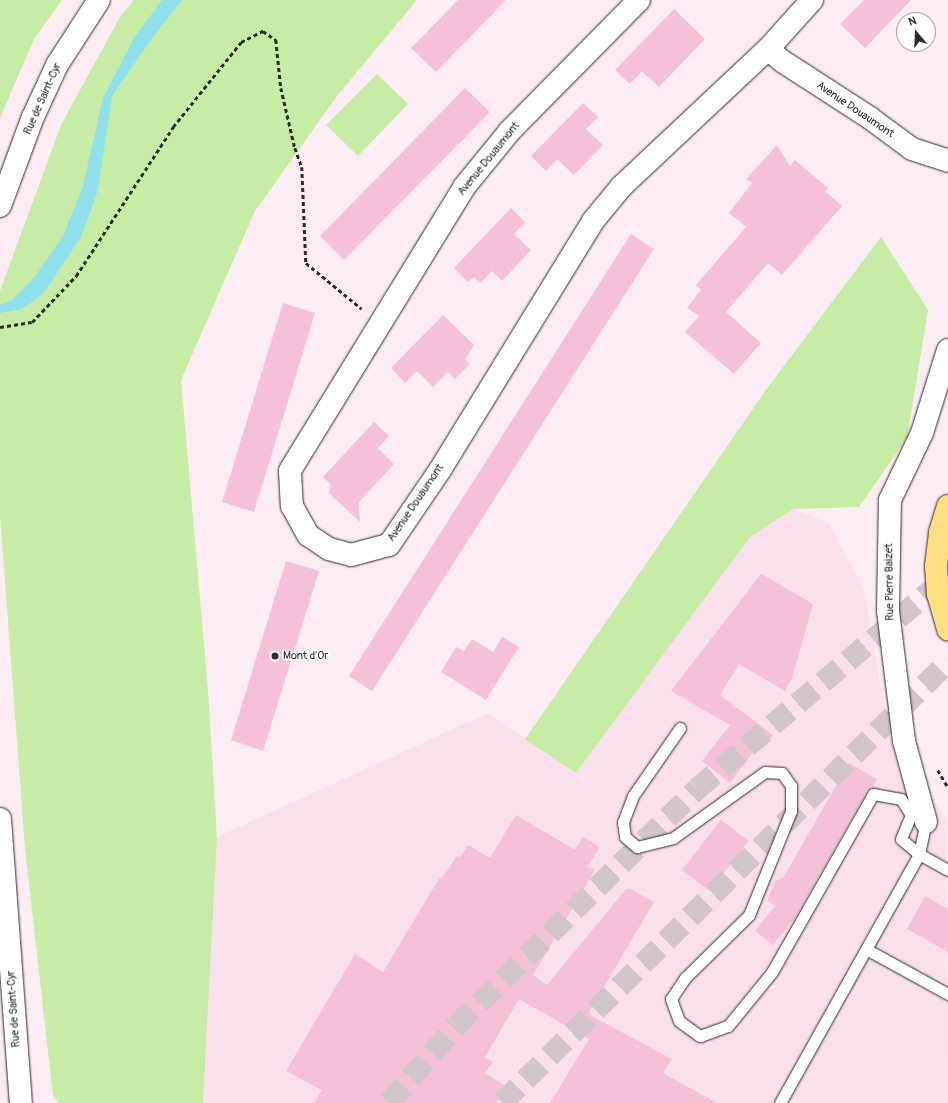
<!DOCTYPE html>
<style>
body{margin:0}
#map{position:relative;width:948px;height:1103px;overflow:hidden;background:#fcecf4;font-family:Pangolin,sans-serif}
div>[style]{position:absolute}
.built>*{inset:0;background:#fadfec}
.green>*{inset:0;background:#c6eca6}
.water>*{inset:0;background:#90e0ed}
.building>*{inset:0;background:#f5c0da}
.trunk-tunnel>*{height:22px;margin-top:-11px;transform-origin:0;background:repeating-linear-gradient(90deg,#d2c5cc 0 22px,transparent 0 33px)}
.path>*{height:2.5px;margin-top:-1.25px;transform-origin:0;background:repeating-linear-gradient(90deg,#2b2b2b 0 4px,transparent 0 7px)}
.roads{filter:drop-shadow(0 0 1px #2b2b2b) drop-shadow(0 0 1px #2b2b2b)}
.service>*{height:11px;margin:-5.5px;padding:0 5.5px;transform-origin:5.5px;border-radius:5.5px;background:#fff}
.minor>*{height:22px;margin:-11px;padding:0 11px;transform-origin:11px;border-radius:11px;background:#fff}
.secondary>*{height:22px;margin:-11px;padding:0 11px;transform-origin:11px;border-radius:11px;background:#fff}
.trunk>*{height:22px;margin:-11px;padding:0 11px;transform-origin:11px;border-radius:11px;background:#ffdf80}
.dots>*{width:11px;height:11px;translate:-50% -50%;box-sizing:border-box;border:2px solid #fff;border-radius:50%}
span{translate:-50% -50%;white-space:nowrap;text-align:center;line-height:1.15;-webkit-text-stroke:3px #fff;paint-order:stroke}
.street-label{font-size:11px;color:#2b2b2b}
.poi-label{font-size:11px;color:#2b2b2b}
.left{translate:0 -50%;text-align:left}
.north{position:absolute;left:896px;top:12px;width:40px;height:40px;box-sizing:border-box;background:#fff;border:1px solid #aaa;border-radius:50%;rotate:341deg;font-size:11px;font-weight:700;line-height:16px;text-align:center;color:#2b2b2b}
.north::after{content:'';display:block;margin:auto;width:14px;height:18px;background:#2b2b2b;clip-path:polygon(50% 0,100% 100%,50% 72%,0 100%)}
</style>
<div id="map">
<div class="built">
<i style="clip-path:polygon(793px 509px,828px 523px,863px 586px,890px 738px,946px 818px,948px 1103px,203px 1103px,217px 837px,488px 713px,576px 773px,750px 537px)"></i>
</div>
<div class="green">
<i style="clip-path:polygon(0 0,62px 0,34px 39px,0 118px)"></i>
<i style="clip-path:polygon(134px 0,417px 0,337px 96px,255px 211px,181px 380px,208px 691px,217px 837px,203px 1103px,59px 1103px,53px 1096px,25px 848px,0 515px,0 291px,61px 125px,120px 17px)"></i>
<i style="clip-path:polygon(377px 74px,408px 104px,358px 156px,326px 125px)"></i>
<i style="clip-path:polygon(881px 237px,928px 310px,907px 438px,859px 507px,793px 509px,750px 537px,576px 773px,525px 739px,768px 387px)"></i>
</div>
<div class="water">
<i style="clip-path:polygon(162px 0,182px 0,150px 41px,112px 96px,98px 190px,81px 237px,43px 294px,22px 309px,0 313px,0 305px,12px 300px,34px 278px,63px 236px,83px 186px,103px 98px,134px 38px)"></i>
</div>
<div class="building">
<i style="clip-path:polygon(458px 0,506px 0,436px 72px,411px 48px)"></i>
<i style="clip-path:polygon(864px 0,911px 0,865px 48px,840px 24px)"></i>
<i style="clip-path:polygon(674px 9px,705px 39px,659px 87px,642px 71px,630px 84px,615px 70px)"></i>
<i style="clip-path:polygon(465px 88px,490px 112px,344px 260px,320px 236px)"></i>
<i style="clip-path:polygon(583px 103px,598px 117px,586px 129px,603px 145px,574px 175px,557px 159px,546px 171px,531px 156px)"></i>
<i style="clip-path:polygon(777px 145px,790px 166px,795px 160px,828px 188px,825px 191px,842px 206px,782px 275px,768px 263px,726px 312px,761px 343px,734px 374px,685px 332px,699px 316px,687px 308px,701px 290px,696px 285px,746px 227px,729px 213px,752px 183px,746px 179px)"></i>
<i style="clip-path:polygon(511px 208px,525px 222px,514px 234px,531px 250px,502px 281px,492px 271px,480px 283px,474px 277px,468px 282px,454px 268px)"></i>
<i style="clip-path:polygon(631px 234px,654px 249px,372px 691px,349px 676px)"></i>
<i style="clip-path:polygon(283px 303px,315px 313px,254px 512px,222px 502px)"></i>
<i style="clip-path:polygon(443px 315px,474px 345px,465px 359px,470px 364px,455px 379px,448px 372px,433px 387px,417px 371px,405px 383px,391px 368px)"></i>
<i style="clip-path:polygon(374px 422px,389px 436px,378px 448px,394px 464px,359px 502px,360px 522px,329px 493px,331px 485px,323px 477px)"></i>
<i style="clip-path:polygon(286px 561px,319px 571px,263px 751px,231px 740px)"></i>
<i style="clip-path:polygon(761px 574px,813px 604px,792px 678px,785px 691px,739px 664px,720px 695px,773px 735px,765px 746px,760px 743px,730px 783px,702px 761px,730px 725px,671px 691px)"></i>
<i style="clip-path:polygon(502px 637px,519px 647px,486px 700px,441px 672px,456px 647px,464px 651px,472px 639px,493px 652px)"></i>
<i style="clip-path:polygon(849px 763px,877px 779px,873px 787px,867px 791px,795px 918px,773px 945px,755px 931px,775px 906px,767px 901px,775px 881px,783px 878px)"></i>
<i style="clip-path:polygon(516px 815px,575px 850px,583px 837px,600px 847px,588px 866px,595px 870px,533px 975px,547px 985px,626px 889px,631px 889px,654px 902px,588px 1014px,672px 1059px,663px 1073px,717px 1103px,550px 1103px,589px 1039px,519px 999px,485px 1057px,493px 1062px,485px 1073px,506px 1086px,496px 1103px,314px 1103px,322px 1090px,286px 1071px,355px 954px,383px 972px,440px 877px,442px 878px,457px 856px,460px 858px,468px 845px,490px 858px)"></i>
<i style="clip-path:polygon(721px 820px,749px 841px,710px 891px,682px 870px)"></i>
<i style="clip-path:polygon(925px 896px,948px 909px,948px 952px,907px 929px)"></i>
</div>
<div class="trunk-tunnel">
<i style="left:389px;top:1103px;width:102px;rotate:-49deg"></i>
<i style="left:456px;top:1026px;width:338px;rotate:-44.5deg"></i>
<i style="left:697px;top:789px;width:329px;rotate:-40.3deg"></i>
<i style="left:502px;top:1103px;width:627px;rotate:-44.68deg"></i>
</div>
<div class="path">
<i style="left:0;top:327px;width:32px;rotate:-9deg"></i>
<i style="left:32px;top:322px;width:64px;rotate:-46.3deg"></i>
<i style="left:76px;top:276px;width:178px;rotate:-56.9deg"></i>
<i style="left:173px;top:127px;width:109px;rotate:-51.3deg"></i>
<i style="left:241px;top:42px;width:25px;rotate:-27deg"></i>
<i style="left:263px;top:31px;width:16px;rotate:35deg"></i>
<i style="left:276px;top:40px;width:48px;rotate:84.1deg"></i>
<i style="left:281px;top:88px;width:62px;rotate:76.9deg"></i>
<i style="left:295px;top:148px;width:20px;rotate:70deg"></i>
<i style="left:302px;top:167px;width:96px;rotate:87.6deg"></i>
<i style="left:306px;top:263px;width:72px;rotate:39.4deg"></i>
<i style="left:938px;top:770px;width:20px;rotate:60deg"></i>
</div>
<div class="roads">
<div class="service">
<i style="left:680px;top:728px;width:83px;rotate:124.7deg"></i>
<i style="left:633px;top:796px;width:28px;rotate:111deg"></i>
<i style="left:623px;top:822px;width:15px;rotate:82deg"></i>
<i style="left:625px;top:837px;width:16px;rotate:40deg"></i>
<i style="left:637px;top:847px;width:37px;rotate:-14deg"></i>
<i style="left:673px;top:838px;width:113px;rotate:-35.7deg"></i>
<i style="left:765px;top:772px;width:17px;rotate:3deg"></i>
<i style="left:782px;top:773px;width:16px;rotate:55deg"></i>
<i style="left:791px;top:786px;width:25px;rotate:90deg"></i>
<i style="left:791px;top:811px;width:112px;rotate:112deg"></i>
<i style="left:749px;top:915px;width:90px;rotate:135.5deg"></i>
<i style="left:685px;top:978px;width:25px;rotate:124deg"></i>
<i style="left:671px;top:999px;width:23px;rotate:70deg"></i>
<i style="left:679px;top:1021px;width:26px;rotate:36deg"></i>
<i style="left:700px;top:1036px;width:30px;rotate:-20deg"></i>
<i style="left:728px;top:1026px;width:70px;rotate:-50.8deg"></i>
<i style="left:772px;top:972px;width:205px;rotate:-60.4deg"></i>
<i style="left:873px;top:794px;width:28px;rotate:10deg"></i>
<i style="left:901px;top:799px;width:19px;rotate:58deg"></i>
<i style="left:911px;top:815px;width:26px;rotate:113deg"></i>
<i style="left:901px;top:839px;width:23px;rotate:40deg"></i>
<i style="left:919px;top:854px;width:33px;rotate:29deg"></i>
<i style="left:866px;top:949px;width:94px;rotate:28.8deg"></i>
<i style="left:780px;top:1103px;width:285px;rotate:-60.8deg"></i>
<i style="left:919px;top:854px;width:33px;rotate:-78deg"></i>
</div>
<div class="minor">
<i style="left:639px;top:0;width:185px;rotate:134.6deg"></i>
<i style="left:509px;top:132px;width:70px;rotate:129.2deg"></i>
<i style="left:465px;top:186px;width:334px;rotate:121.6deg"></i>
<i style="left:290px;top:471px;width:35px;rotate:87deg"></i>
<i style="left:292px;top:506px;width:33px;rotate:61deg"></i>
<i style="left:308px;top:535px;width:25px;rotate:34deg"></i>
<i style="left:329px;top:549px;width:23px;rotate:15deg"></i>
<i style="left:351px;top:555px;width:39px;rotate:-15deg"></i>
<i style="left:389px;top:545px;width:91px;rotate:-55.8deg"></i>
<i style="left:440px;top:470px;width:292px;rotate:-58.4deg"></i>
<i style="left:593px;top:221px;width:45px;rotate:-50.4deg"></i>
<i style="left:622px;top:186px;width:200px;rotate:-43.2deg"></i>
<i style="left:768px;top:49px;width:66px;rotate:-48.1deg"></i>
<i style="left:768px;top:49px;width:18px;rotate:41deg"></i>
<i style="left:782px;top:61px;width:105px;rotate:32.9deg"></i>
<i style="left:870px;top:118px;width:52px;rotate:36.4deg"></i>
<i style="left:912px;top:149px;width:38px;rotate:18deg"></i>
<i style="left:926px;top:822px;width:84px;rotate:-105.2deg"></i>
<i style="left:904px;top:741px;width:131px;rotate:-97deg"></i>
<i style="left:888px;top:611px;width:111px;rotate:-89deg"></i>
<i style="left:890px;top:500px;width:74px;rotate:-64.5deg"></i>
<i style="left:922px;top:433px;width:87px;rotate:-72.6deg"></i>
</div>
<div class="secondary">
<i style="left:0;top:206px;width:95px;rotate:-69.7deg"></i>
<i style="left:33px;top:117px;width:57px;rotate:-65.2deg"></i>
<i style="left:57px;top:65px;width:77px;rotate:-57.1deg"></i>
<i style="left:0;top:819px;width:285px;rotate:85.8deg"></i>
</div>
<div class="trunk">
<i style="left:948px;top:506px;width:28px;rotate:107deg"></i>
<i style="left:940px;top:533px;width:33px;rotate:97deg"></i>
<i style="left:936px;top:566px;width:28px;rotate:86deg"></i>
<i style="left:938px;top:594px;width:37px;rotate:74deg"></i>
</div>
</div>
<div class="dots">
<i style="left:275px;top:656px;background:#2b2b2b"></i>
</div>
<div class="street-label">
<span style="left:43px;top:99px;rotate:-66deg">Rue de Saint-Cyr</span>
<span style="left:855px;top:110px;rotate:34deg">Avenue Douaumont</span>
<span style="left:489px;top:159px;rotate:-51deg">Avenue Douaumont</span>
<span style="left:416px;top:503px;rotate:-56deg">Avenue Douaumont</span>
<span style="left:890px;top:582px;rotate:-91deg">Rue Pierre Baizet</span>
<span style="left:14px;top:1009px;rotate:-94deg">Rue de Saint-Cyr</span>
</div>
<div class="poi-label">
<span class="left" style="left:283px;top:656px">Mont d'Or</span>
</div>
<div class="north">N</div>
</div>
